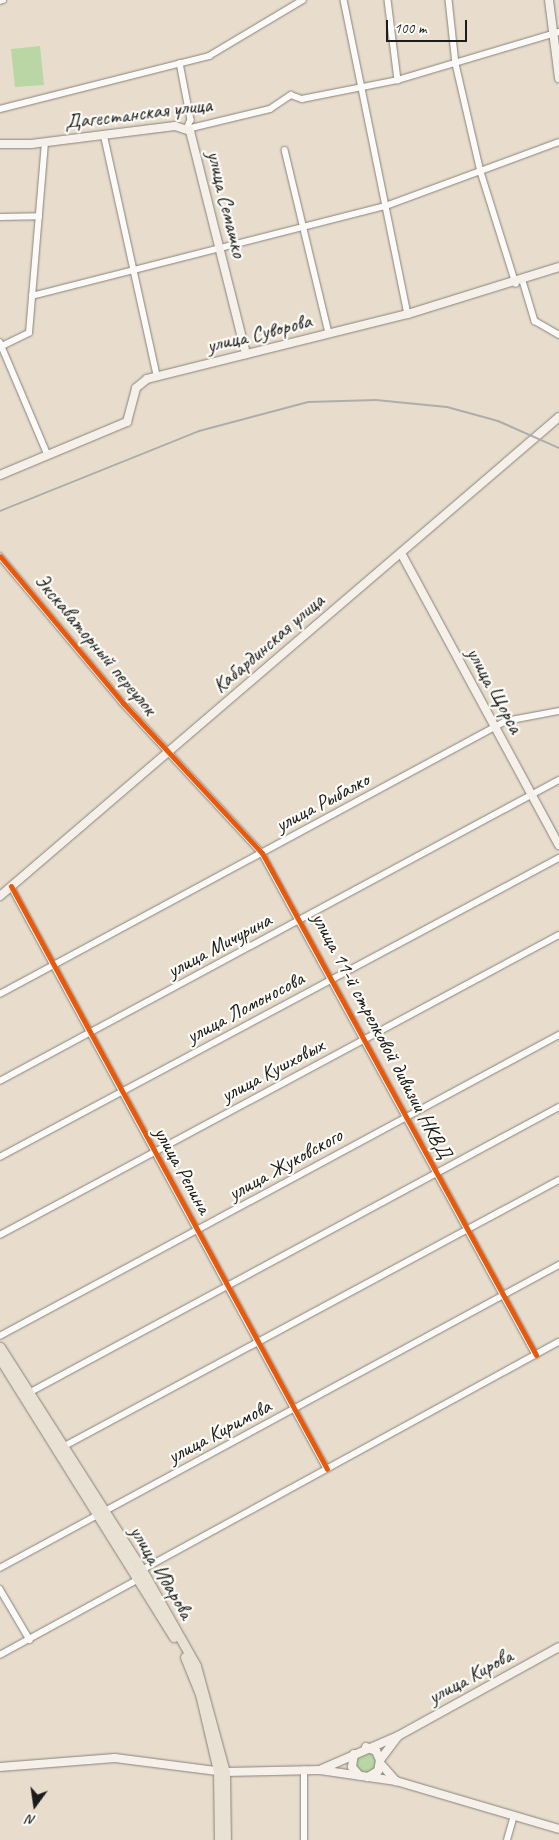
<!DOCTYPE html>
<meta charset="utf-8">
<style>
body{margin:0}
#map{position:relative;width:559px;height:1840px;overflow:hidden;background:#e8ddcd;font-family:Caveat,sans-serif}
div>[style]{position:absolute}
.green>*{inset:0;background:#bad6a5}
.round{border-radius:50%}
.roads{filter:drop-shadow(0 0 1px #88837a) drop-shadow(0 0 1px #88837a)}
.street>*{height:5.5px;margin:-2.75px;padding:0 2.75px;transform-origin:2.75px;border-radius:2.75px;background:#fcfaf8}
.secondary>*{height:8px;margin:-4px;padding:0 4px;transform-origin:4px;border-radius:4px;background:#f5f0e9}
.primary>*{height:9px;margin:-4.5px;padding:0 4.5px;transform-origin:4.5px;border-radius:4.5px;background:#eae1d5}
.rail>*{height:2px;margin:-1px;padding:0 1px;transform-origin:1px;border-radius:1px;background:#aeadaa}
.cycleway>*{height:5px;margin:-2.5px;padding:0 2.5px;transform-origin:2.5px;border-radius:2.5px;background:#e8590c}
span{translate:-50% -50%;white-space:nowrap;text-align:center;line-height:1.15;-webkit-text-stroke:4.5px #fdfcf7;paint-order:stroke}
.street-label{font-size:21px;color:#1c1c1c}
.north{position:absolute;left:10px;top:1780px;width:50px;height:50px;-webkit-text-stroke:4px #fdfcf7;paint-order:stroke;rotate:194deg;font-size:14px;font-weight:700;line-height:20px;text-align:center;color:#1c1c1c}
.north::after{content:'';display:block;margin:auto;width:18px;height:22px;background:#1c1c1c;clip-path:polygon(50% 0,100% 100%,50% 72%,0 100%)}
.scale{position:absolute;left:386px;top:20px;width:81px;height:22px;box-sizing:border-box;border:2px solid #1c1c1c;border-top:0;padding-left:6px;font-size:15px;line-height:18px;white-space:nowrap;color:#1c1c1c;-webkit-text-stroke:4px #fdfcf7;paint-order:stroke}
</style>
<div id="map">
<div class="green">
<i style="clip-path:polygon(40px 46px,44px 85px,15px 87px,11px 49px)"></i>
<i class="round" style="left:356px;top:1753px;width:20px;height:20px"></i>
</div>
<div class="roads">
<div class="street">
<i style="left:344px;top:0;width:320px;rotate:78.5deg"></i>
<i style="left:388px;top:0;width:81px;rotate:82.9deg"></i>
<i style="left:449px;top:0;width:64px;rotate:83.8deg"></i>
<i style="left:456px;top:64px;width:111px;rotate:77deg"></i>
<i style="left:481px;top:172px;width:117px;rotate:72.6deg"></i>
<i style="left:0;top:1px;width:3px;rotate:-18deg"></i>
<i style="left:180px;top:63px;width:58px;rotate:79.1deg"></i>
<i style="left:191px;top:120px;width:10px;rotate:114deg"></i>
<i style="left:0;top:109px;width:216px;rotate:-14.2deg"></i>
<i style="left:209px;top:56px;width:109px;rotate:-30.8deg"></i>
<i style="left:187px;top:129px;width:85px;rotate:-13.5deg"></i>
<i style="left:270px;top:109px;width:25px;rotate:-34deg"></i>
<i style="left:291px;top:95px;width:12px;rotate:20deg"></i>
<i style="left:302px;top:99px;width:98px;rotate:-11.2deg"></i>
<i style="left:398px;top:80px;width:168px;rotate:-16.6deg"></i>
<i style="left:104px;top:134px;width:248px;rotate:77.6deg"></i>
<i style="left:285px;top:150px;width:188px;rotate:76.5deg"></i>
<i style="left:0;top:217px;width:39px;rotate:-1deg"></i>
<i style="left:523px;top:281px;width:42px;rotate:73.3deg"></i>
<i style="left:535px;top:321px;width:28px;rotate:30deg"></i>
<i style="left:32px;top:296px;width:365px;rotate:-14.3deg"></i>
<i style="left:386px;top:206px;width:184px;rotate:-20.3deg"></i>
<i style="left:0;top:342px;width:123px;rotate:67deg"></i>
<i style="left:0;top:347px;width:32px;rotate:-26deg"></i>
<i style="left:29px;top:333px;width:191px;rotate:-85.2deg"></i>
<i style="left:0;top:556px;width:192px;rotate:50.1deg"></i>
<i style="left:123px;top:703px;width:205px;rotate:47.2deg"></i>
<i style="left:262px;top:853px;width:572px;rotate:61.37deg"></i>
<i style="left:11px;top:886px;width:663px;rotate:61.54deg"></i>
<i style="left:0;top:994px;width:575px;rotate:-28.35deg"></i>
<i style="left:506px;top:721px;width:54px;rotate:-10.7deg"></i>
<i style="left:0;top:1081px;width:635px;rotate:-28.3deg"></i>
<i style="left:0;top:1157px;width:634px;rotate:-28.14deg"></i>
<i style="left:0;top:1235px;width:634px;rotate:-28.22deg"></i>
<i style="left:0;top:1336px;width:635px;rotate:-28.3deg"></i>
<i style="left:29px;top:1393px;width:602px;rotate:-28.35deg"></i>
<i style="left:63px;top:1447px;width:563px;rotate:-28.29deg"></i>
<i style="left:0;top:1568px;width:636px;rotate:-28.46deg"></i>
<i style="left:142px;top:1570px;width:475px;rotate:-28.7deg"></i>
<i style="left:0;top:1589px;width:59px;rotate:59.5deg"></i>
<i style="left:0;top:1655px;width:158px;rotate:-28.7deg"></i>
<i style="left:304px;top:1840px;width:70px;rotate:-90deg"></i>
<i style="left:507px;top:1840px;width:25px;rotate:-74deg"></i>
</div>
<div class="secondary">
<i style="left:549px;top:0;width:79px;rotate:82.7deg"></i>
<i style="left:0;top:144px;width:31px"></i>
<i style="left:31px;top:144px;width:145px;rotate:-7.1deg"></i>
<i style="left:175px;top:126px;width:16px;rotate:18deg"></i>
<i style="left:190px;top:131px;width:230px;rotate:75.9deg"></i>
<i style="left:0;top:475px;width:138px;rotate:-22.7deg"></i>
<i style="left:127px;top:422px;width:35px;rotate:-75deg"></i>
<i style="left:136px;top:388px;width:14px;rotate:-39deg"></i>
<i style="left:147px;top:379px;width:269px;rotate:-14deg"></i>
<i style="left:408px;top:314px;width:158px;rotate:-17.3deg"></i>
<i style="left:401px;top:553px;width:332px;rotate:61.6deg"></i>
<i style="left:0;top:896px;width:736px;rotate:-40.59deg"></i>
<i style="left:366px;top:1747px;width:11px;rotate:22deg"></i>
<i style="left:376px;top:1751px;width:10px;rotate:66deg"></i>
<i style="left:380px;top:1760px;width:11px;rotate:100deg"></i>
<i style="left:378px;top:1771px;width:12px;rotate:149deg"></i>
<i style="left:354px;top:1754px;width:13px;rotate:99deg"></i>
<i style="left:352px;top:1767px;width:11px;rotate:49deg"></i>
<i style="left:380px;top:1760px;width:30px;rotate:-53deg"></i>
<i style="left:381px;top:1764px;width:23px;rotate:49deg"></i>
<i style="left:0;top:1767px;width:115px;rotate:-4.5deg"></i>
<i style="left:115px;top:1758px;width:111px;rotate:7.3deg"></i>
<i style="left:225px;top:1772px;width:95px;rotate:-1.2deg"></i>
<i style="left:320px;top:1770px;width:77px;rotate:8.2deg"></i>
<i style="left:396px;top:1781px;width:170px;rotate:16.4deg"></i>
<i style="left:322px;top:1769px;width:83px;rotate:-23.5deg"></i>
<i style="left:398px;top:1736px;width:184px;rotate:-28.9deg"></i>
</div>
<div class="primary">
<i style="left:0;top:1347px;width:264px;rotate:57.5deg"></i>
<i style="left:142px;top:1570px;width:110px;rotate:60.6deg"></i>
<i style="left:196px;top:1666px;width:110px;rotate:74.7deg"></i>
<i style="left:225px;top:1772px;width:68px;rotate:89.2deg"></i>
<i style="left:0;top:1359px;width:328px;rotate:58deg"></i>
<i style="left:185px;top:1657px;width:40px;rotate:68deg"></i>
<i style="left:200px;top:1694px;width:79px;rotate:76.8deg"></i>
<i style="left:218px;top:1771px;width:69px;rotate:89.2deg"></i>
</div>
</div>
<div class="rail">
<i style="left:0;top:511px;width:214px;rotate:-21.9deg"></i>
<i style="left:199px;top:431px;width:113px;rotate:-14.9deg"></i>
<i style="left:308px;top:402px;width:68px;rotate:-1.7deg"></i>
<i style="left:376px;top:400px;width:71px;rotate:5.6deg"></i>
<i style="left:447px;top:407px;width:53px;rotate:15.4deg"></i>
<i style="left:498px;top:421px;width:67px;rotate:23.9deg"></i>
</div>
<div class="cycleway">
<i style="left:0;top:556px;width:192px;rotate:50.1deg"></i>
<i style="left:123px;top:703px;width:205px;rotate:47.2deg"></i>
<i style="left:262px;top:853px;width:572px;rotate:61.37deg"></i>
<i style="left:11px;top:886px;width:663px;rotate:61.54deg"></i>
</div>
<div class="street-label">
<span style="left:138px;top:113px;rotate:-7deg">Дагестанская улица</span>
<span style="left:227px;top:204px;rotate:76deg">улица Семашко</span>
<span style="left:259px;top:333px;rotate:-14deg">улица Суворова</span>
<span style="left:268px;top:643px;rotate:-41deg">Кабардинская улица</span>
<span style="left:96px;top:644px;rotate:50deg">Экскаваторный переулок</span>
<span style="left:495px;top:690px;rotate:61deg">улица Щорса</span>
<span style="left:322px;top:802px;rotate:-28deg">улица Рыбалко</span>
<span style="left:219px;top:945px;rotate:-28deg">улица Мичурина</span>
<span style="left:245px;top:1007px;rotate:-28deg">улица Ломоносова</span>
<span style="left:382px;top:1035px;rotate:62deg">улица 11-й стрелковой дивизии НКВД</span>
<span style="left:272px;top:1070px;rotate:-28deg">улица Кушховых</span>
<span style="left:285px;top:1164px;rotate:-29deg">улица Жуковского</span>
<span style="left:183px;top:1170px;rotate:61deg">улица Репина</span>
<span style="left:219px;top:1431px;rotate:-28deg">улица Киримова</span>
<span style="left:162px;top:1572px;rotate:59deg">улица Идарова</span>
<span style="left:470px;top:1676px;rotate:-29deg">улица Кирова</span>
</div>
<div class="north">N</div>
<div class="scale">100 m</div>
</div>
